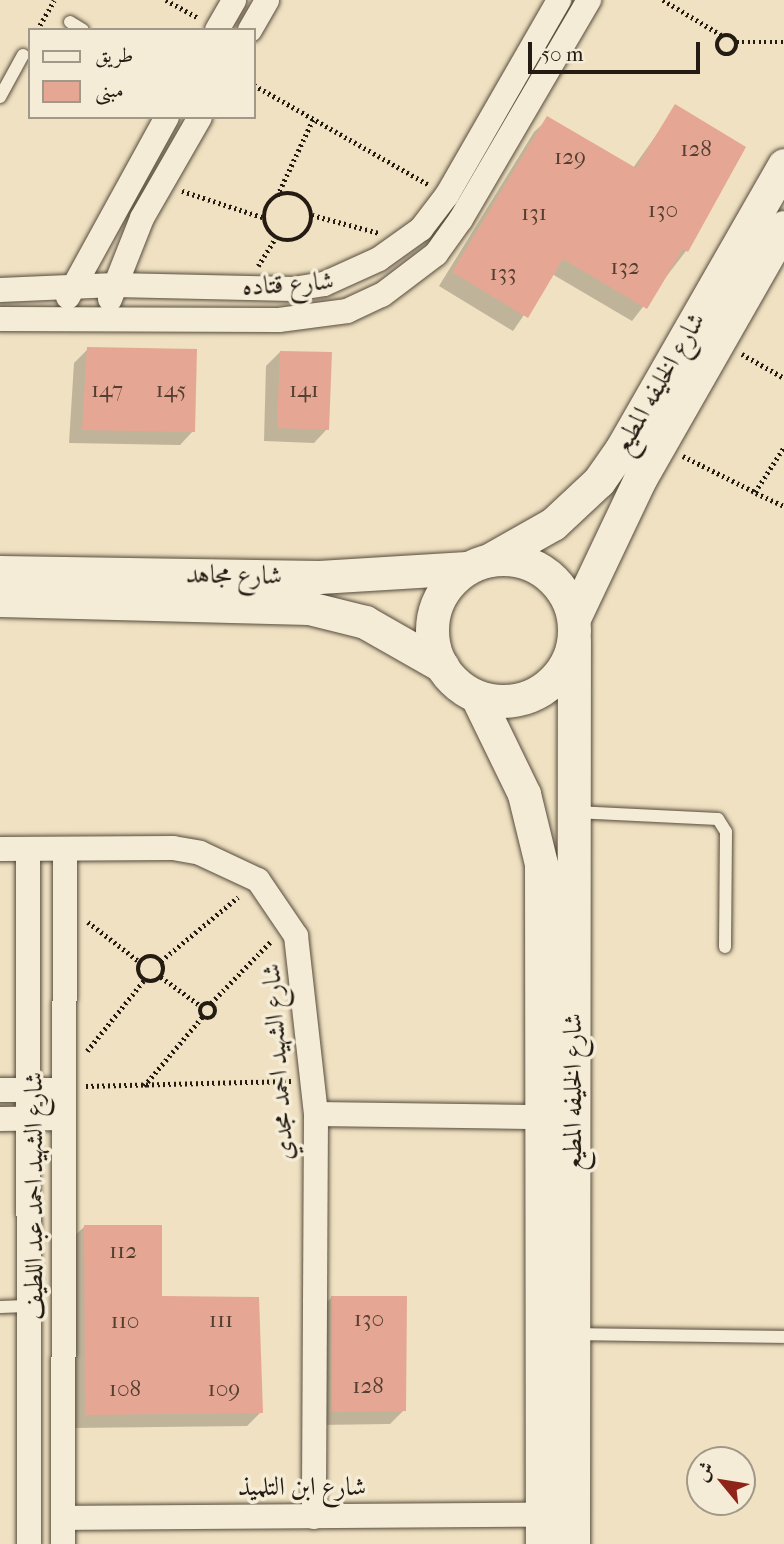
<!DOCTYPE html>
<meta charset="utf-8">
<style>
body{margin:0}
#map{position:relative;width:784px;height:1544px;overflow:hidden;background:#efe1c1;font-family:"IM FELL French Canon",Amiri,serif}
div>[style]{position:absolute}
.shadow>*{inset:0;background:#0003}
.building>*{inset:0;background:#e5a793}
.path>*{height:4.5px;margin-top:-2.25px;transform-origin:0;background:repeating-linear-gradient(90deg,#241b12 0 2px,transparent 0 5.5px)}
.path>.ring{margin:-2.25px;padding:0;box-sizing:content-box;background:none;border:4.5px solid #241b12;border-radius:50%}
.roads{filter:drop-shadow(0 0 2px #574c3e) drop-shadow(0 0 2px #574c3e)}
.lane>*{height:12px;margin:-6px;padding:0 6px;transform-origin:6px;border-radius:6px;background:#f5ecd7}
.street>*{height:24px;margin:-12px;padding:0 12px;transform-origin:12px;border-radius:12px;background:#f5ecd7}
.secondary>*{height:33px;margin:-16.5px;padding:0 16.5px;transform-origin:16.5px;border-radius:16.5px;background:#f5ecd7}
.secondary>.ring{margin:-16.5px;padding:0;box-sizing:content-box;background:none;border:33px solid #f5ecd7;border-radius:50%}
span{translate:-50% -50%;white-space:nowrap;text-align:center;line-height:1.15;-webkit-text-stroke:7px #f5ecd7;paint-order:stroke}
.number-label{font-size:23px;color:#543e32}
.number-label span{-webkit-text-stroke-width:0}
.street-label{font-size:26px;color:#241b12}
.legend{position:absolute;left:28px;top:28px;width:228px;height:91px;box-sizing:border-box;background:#f5ecd7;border:2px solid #a19888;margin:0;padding:9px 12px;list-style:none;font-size:21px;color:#241b12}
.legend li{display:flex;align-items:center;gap:14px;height:35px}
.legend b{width:35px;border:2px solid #a19888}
.north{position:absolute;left:686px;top:1446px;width:70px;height:70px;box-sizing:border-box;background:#f5ecd7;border:2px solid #a19888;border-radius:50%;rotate:300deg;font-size:19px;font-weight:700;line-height:28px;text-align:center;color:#241b12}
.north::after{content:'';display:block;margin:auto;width:24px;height:32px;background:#8f2418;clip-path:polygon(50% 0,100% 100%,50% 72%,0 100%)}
.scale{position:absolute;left:528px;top:42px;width:172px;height:32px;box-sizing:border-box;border:4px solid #241b12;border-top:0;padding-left:9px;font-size:21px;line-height:24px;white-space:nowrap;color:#241b12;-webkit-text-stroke:5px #f5ecd7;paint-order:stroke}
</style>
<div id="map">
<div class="shadow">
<i style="clip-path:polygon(676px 107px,686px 251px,632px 321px,552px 274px,513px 331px,439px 286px,534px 132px,548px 119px,633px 168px)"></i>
<i style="clip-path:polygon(88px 349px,193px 431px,180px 445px,69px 443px,74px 363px)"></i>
<i style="clip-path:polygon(280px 352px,327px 429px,314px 443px,264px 441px,266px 366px)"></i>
<i style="clip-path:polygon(84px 1227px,160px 1298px,261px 1412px,247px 1426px,72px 1428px,70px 1240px)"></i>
<i style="clip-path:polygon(332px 1297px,404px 1410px,390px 1424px,318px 1425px,318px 1311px)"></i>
</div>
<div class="building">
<i style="clip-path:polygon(675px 104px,746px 147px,688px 252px,683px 249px,647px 309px,563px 259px,528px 318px,452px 272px,547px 116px,636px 168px)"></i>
<i style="clip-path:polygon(87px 347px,197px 349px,195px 432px,82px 430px)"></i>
<i style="clip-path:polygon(280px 351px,332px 352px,329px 430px,277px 428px)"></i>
<i style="clip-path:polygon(84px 1225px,162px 1225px,162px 1296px,259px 1297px,263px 1413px,85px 1415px)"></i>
<i style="clip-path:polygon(331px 1296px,407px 1296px,406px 1411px,331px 1412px)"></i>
</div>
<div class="path">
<i style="left:166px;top:0;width:37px;rotate:29deg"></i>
<i style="left:663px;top:0;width:70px;rotate:31deg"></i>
<i style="left:37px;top:30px;width:34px;rotate:-60deg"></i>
<i class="ring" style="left:717px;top:35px;width:15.5px;height:15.5px"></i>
<i style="left:737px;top:42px;width:47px"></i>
<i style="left:254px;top:85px;width:202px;rotate:29.7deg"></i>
<i style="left:182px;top:191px;width:87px;rotate:18deg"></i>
<i class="ring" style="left:264px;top:193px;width:43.5px;height:43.5px"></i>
<i style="left:277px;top:196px;width:85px;rotate:-64.9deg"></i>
<i style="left:312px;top:215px;width:69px;rotate:15deg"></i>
<i style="left:258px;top:266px;width:34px;rotate:-58deg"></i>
<i style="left:742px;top:354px;width:48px;rotate:29.7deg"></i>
<i style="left:683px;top:456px;width:80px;rotate:26.6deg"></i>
<i style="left:755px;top:492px;width:54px;rotate:-57.2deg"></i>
<i style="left:756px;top:493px;width:31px;rotate:25deg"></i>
<i style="left:88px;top:922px;width:66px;rotate:37.6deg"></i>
<i class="ring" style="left:138px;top:956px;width:21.5px;height:21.5px"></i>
<i style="left:161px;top:961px;width:100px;rotate:-39.7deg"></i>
<i style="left:161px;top:977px;width:49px;rotate:35.9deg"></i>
<i style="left:211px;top:1003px;width:86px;rotate:-45.9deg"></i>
<i class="ring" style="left:200px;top:1003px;width:11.5px;height:11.5px"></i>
<i style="left:87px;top:1051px;width:91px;rotate:-51.2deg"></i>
<i style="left:86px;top:1086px;width:205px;rotate:-1.4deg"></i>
<i style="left:144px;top:1086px;width:92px;rotate:-49.9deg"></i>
</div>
<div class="roads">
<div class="lane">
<i style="left:70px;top:22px;width:15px;rotate:32deg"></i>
<i style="left:0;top:97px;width:48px;rotate:-61.3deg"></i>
<i style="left:575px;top:812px;width:143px;rotate:2.8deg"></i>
<i style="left:718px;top:819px;width:15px;rotate:58deg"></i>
<i style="left:726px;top:832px;width:115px;rotate:90.5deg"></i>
<i style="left:0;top:1307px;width:27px;rotate:-2deg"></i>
<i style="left:574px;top:1334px;width:210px;rotate:0.8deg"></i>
</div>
<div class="street">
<i style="left:217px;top:30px;width:34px;rotate:-60deg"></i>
<i style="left:250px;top:30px;width:34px;rotate:-60deg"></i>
<i style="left:0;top:290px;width:115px;rotate:-2.5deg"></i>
<i style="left:115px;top:285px;width:178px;rotate:1.3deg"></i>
<i style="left:293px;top:289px;width:31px;rotate:-9deg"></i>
<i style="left:324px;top:284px;width:60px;rotate:-24.4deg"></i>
<i style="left:379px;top:259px;width:52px;rotate:-35.5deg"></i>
<i style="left:421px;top:229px;width:43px;rotate:-52.6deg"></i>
<i style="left:447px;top:195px;width:225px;rotate:-60.1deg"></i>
<i style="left:68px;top:297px;width:205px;rotate:-61.2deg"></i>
<i style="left:110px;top:299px;width:87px;rotate:-68.4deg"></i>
<i style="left:142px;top:218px;width:116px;rotate:-60.1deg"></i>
<i style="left:0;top:319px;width:279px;rotate:0.2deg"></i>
<i style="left:279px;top:320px;width:69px;rotate:-7.5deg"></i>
<i style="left:347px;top:311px;width:38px;rotate:-25deg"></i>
<i style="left:382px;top:295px;width:68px;rotate:-37.2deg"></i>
<i style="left:436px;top:254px;width:43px;rotate:-54.5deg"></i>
<i style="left:461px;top:219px;width:254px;rotate:-59.7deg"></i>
<i style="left:0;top:849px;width:173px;rotate:-0.3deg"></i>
<i style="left:173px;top:848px;width:27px;rotate:10deg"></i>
<i style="left:200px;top:853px;width:64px;rotate:25deg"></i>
<i style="left:258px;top:880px;width:68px;rotate:55.8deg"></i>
<i style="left:296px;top:936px;width:179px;rotate:83.6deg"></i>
<i style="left:316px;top:1114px;width:403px;rotate:90.3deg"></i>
<i style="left:28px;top:849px;width:695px;rotate:89.92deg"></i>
<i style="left:0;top:1090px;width:64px"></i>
<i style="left:316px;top:1114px;width:228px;rotate:0.8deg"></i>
<i style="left:0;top:1119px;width:64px;rotate:-0.9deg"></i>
<i style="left:63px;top:1518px;width:479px;rotate:-0.4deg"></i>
<i style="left:63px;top:1544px;width:695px;rotate:-89.84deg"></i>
</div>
<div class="secondary">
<i class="ring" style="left:432px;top:559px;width:109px;height:109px"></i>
<i style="left:489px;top:560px;width:73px;rotate:-29.4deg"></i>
<i style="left:553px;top:524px;width:63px;rotate:-43.1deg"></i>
<i style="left:599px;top:481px;width:40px;rotate:-55.1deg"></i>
<i style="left:622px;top:448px;width:326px;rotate:-60.2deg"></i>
<i style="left:0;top:572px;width:319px;rotate:0.9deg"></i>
<i style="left:319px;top:577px;width:148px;rotate:-3.5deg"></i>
<i style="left:0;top:600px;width:309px;rotate:1.5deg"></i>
<i style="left:309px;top:608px;width:58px;rotate:14deg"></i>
<i style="left:365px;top:622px;width:89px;rotate:29.7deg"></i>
<i style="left:574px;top:618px;width:154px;rotate:-64.6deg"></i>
<i style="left:640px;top:479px;width:290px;rotate:-60.3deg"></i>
<i style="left:477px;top:697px;width:108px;rotate:64.1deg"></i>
<i style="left:524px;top:794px;width:72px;rotate:76.3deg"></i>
<i style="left:541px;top:864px;width:680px;rotate:89.92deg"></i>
<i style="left:573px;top:1544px;width:903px;rotate:-89.94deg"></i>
</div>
</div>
<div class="number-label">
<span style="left:696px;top:149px">128</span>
<span style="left:570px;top:157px">129</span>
<span style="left:663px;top:210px">130</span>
<span style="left:534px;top:213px">131</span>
<span style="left:625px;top:267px">132</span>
<span style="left:503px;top:273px">133</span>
<span style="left:107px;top:390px">147</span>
<span style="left:171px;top:390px">145</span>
<span style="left:304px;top:390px">141</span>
<span style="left:123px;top:1251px">112</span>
<span style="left:369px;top:1319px">130</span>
<span style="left:221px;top:1320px">111</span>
<span style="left:125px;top:1321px">110</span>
<span style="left:368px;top:1386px">128</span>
<span style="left:125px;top:1389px">108</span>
<span style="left:224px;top:1389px">109</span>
</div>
<div class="street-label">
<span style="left:288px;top:284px;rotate:-4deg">شارع قتاده</span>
<span style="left:659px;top:383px;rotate:-60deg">شارع الخليفه المطيع</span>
<span style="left:234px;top:575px;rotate:1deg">شارع مجاهد</span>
<span style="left:278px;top:1062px;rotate:-94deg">شارع الشهيد احمد مجدي</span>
<span style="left:573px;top:1092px;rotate:-90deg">شارع الخليفه المطيع</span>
<span style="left:34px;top:1196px;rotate:-90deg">شارع الشهيد احمد عبد اللطيف</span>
<span style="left:302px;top:1487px">شارع ابن التلميذ</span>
</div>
<ul class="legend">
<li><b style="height:9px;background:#f5ecd7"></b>طريق</li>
<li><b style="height:19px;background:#e5a793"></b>مبنى</li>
</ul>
<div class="north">ش</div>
<div class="scale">50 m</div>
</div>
